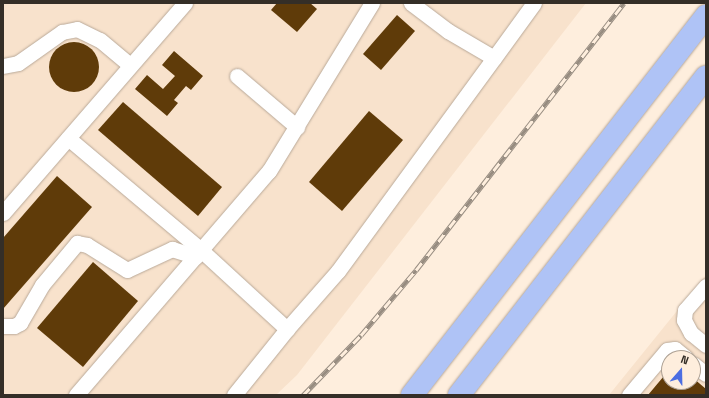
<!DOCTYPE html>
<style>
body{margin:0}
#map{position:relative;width:709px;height:398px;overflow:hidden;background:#feeedd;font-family:"Space Grotesk",sans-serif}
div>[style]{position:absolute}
.built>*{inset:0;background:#f8e2cc}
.building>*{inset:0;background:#5f3b09}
.round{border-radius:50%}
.roads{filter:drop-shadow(0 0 1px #b9a999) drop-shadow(0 0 1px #b9a999)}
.minor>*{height:15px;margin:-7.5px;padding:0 7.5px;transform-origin:7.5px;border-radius:7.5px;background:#fff}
.highway>*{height:22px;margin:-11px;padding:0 11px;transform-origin:11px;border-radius:11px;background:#afc3f6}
.rail>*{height:4.5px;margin-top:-2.25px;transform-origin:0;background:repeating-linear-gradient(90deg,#feeedd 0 9px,#978c80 0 18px);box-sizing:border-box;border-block:1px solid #978c80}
span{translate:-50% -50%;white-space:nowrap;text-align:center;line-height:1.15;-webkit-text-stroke:4px #feeedd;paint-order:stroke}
.frame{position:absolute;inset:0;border:4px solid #342e27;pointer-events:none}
.north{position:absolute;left:661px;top:350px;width:40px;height:40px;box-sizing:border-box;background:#feeedd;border:1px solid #ada194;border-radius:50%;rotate:20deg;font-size:11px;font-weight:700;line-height:16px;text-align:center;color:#342e27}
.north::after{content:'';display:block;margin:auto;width:14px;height:18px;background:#4c6ee2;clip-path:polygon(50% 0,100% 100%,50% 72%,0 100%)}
</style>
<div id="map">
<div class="built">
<i style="clip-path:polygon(3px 3px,586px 3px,297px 375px,276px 395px,3px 395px)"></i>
<i style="clip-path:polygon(evenodd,706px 275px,706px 395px,609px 395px,706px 275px,669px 358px,693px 358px,693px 382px,669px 382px,669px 358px)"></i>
</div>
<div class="building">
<i style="clip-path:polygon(277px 3px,310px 3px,317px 9px,297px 32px,271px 10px)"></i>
<i style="clip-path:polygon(397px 15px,415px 31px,381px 70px,363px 54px)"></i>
<i class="round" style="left:49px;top:42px;width:50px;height:50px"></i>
<i style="clip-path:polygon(174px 51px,203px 76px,191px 90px,186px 86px,174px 100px,178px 103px,167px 116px,135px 89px,147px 75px,163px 89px,175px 76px,162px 65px)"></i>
<i style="clip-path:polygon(123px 102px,222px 187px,198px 216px,98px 130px)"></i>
<i style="clip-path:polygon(369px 111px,403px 140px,342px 211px,309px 182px)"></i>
<i style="clip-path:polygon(57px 176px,92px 207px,3px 309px,3px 238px)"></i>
<i style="clip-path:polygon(93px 262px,138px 301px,83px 367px,37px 328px)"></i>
<i style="clip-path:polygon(669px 370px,669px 382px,693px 382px,693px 378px,706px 389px,706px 395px,648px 395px)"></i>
</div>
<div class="roads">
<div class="minor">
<i style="left:411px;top:3px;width:46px;rotate:37.1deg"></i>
<i style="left:448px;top:31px;width:53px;rotate:30.4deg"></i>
<i style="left:494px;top:58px;width:68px;rotate:-54deg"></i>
<i style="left:3px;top:66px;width:15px;rotate:-11deg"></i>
<i style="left:18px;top:63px;width:54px;rotate:-35.2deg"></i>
<i style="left:62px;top:32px;width:15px;rotate:-11deg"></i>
<i style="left:77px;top:29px;width:25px;rotate:26deg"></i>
<i style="left:100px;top:40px;width:39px;rotate:40deg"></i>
<i style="left:237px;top:76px;width:79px;rotate:40.4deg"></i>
<i style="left:68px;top:138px;width:174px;rotate:40.1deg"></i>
<i style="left:201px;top:250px;width:117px;rotate:42.6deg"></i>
<i style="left:3px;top:213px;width:278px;rotate:-49.1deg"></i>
<i style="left:706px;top:286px;width:32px;rotate:131deg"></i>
<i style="left:685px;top:310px;width:10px;rotate:96deg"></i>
<i style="left:684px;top:320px;width:15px;rotate:62deg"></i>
<i style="left:691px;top:333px;width:19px;rotate:39deg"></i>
<i style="left:3px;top:326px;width:11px"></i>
<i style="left:14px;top:326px;width:7px;rotate:-27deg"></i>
<i style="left:20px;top:323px;width:44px;rotate:-59.9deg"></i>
<i style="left:42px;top:285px;width:55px;rotate:-50.2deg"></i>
<i style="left:77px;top:243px;width:10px;rotate:11deg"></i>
<i style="left:87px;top:245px;width:47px;rotate:32deg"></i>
<i style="left:127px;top:270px;width:50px;rotate:-25deg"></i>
<i style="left:172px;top:249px;width:25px;rotate:18deg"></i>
<i style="left:693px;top:364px;width:16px;rotate:38deg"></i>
<i style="left:76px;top:395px;width:296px;rotate:-49.3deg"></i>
<i style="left:269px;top:171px;width:197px;rotate:-58.5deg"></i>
<i style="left:234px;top:395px;width:85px;rotate:-51.2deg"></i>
<i style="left:287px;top:329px;width:77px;rotate:-48.7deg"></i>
<i style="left:338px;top:271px;width:264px;rotate:-53.8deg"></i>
<i style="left:629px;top:395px;width:59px;rotate:-49.8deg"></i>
<i style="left:667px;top:350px;width:8px;rotate:-7deg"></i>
<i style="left:675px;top:349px;width:14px;rotate:39deg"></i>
</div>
<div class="highway">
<i style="left:412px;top:395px;width:480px;rotate:-52.2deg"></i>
<i style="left:459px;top:395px;width:403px;rotate:-52.2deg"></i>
</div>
</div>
<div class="rail">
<i style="left:303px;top:395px;width:83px;rotate:-46deg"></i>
<i style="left:361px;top:335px;width:85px;rotate:-49.8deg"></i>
<i style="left:416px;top:270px;width:338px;rotate:-52.1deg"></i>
</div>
<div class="frame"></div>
<div class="north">N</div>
</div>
